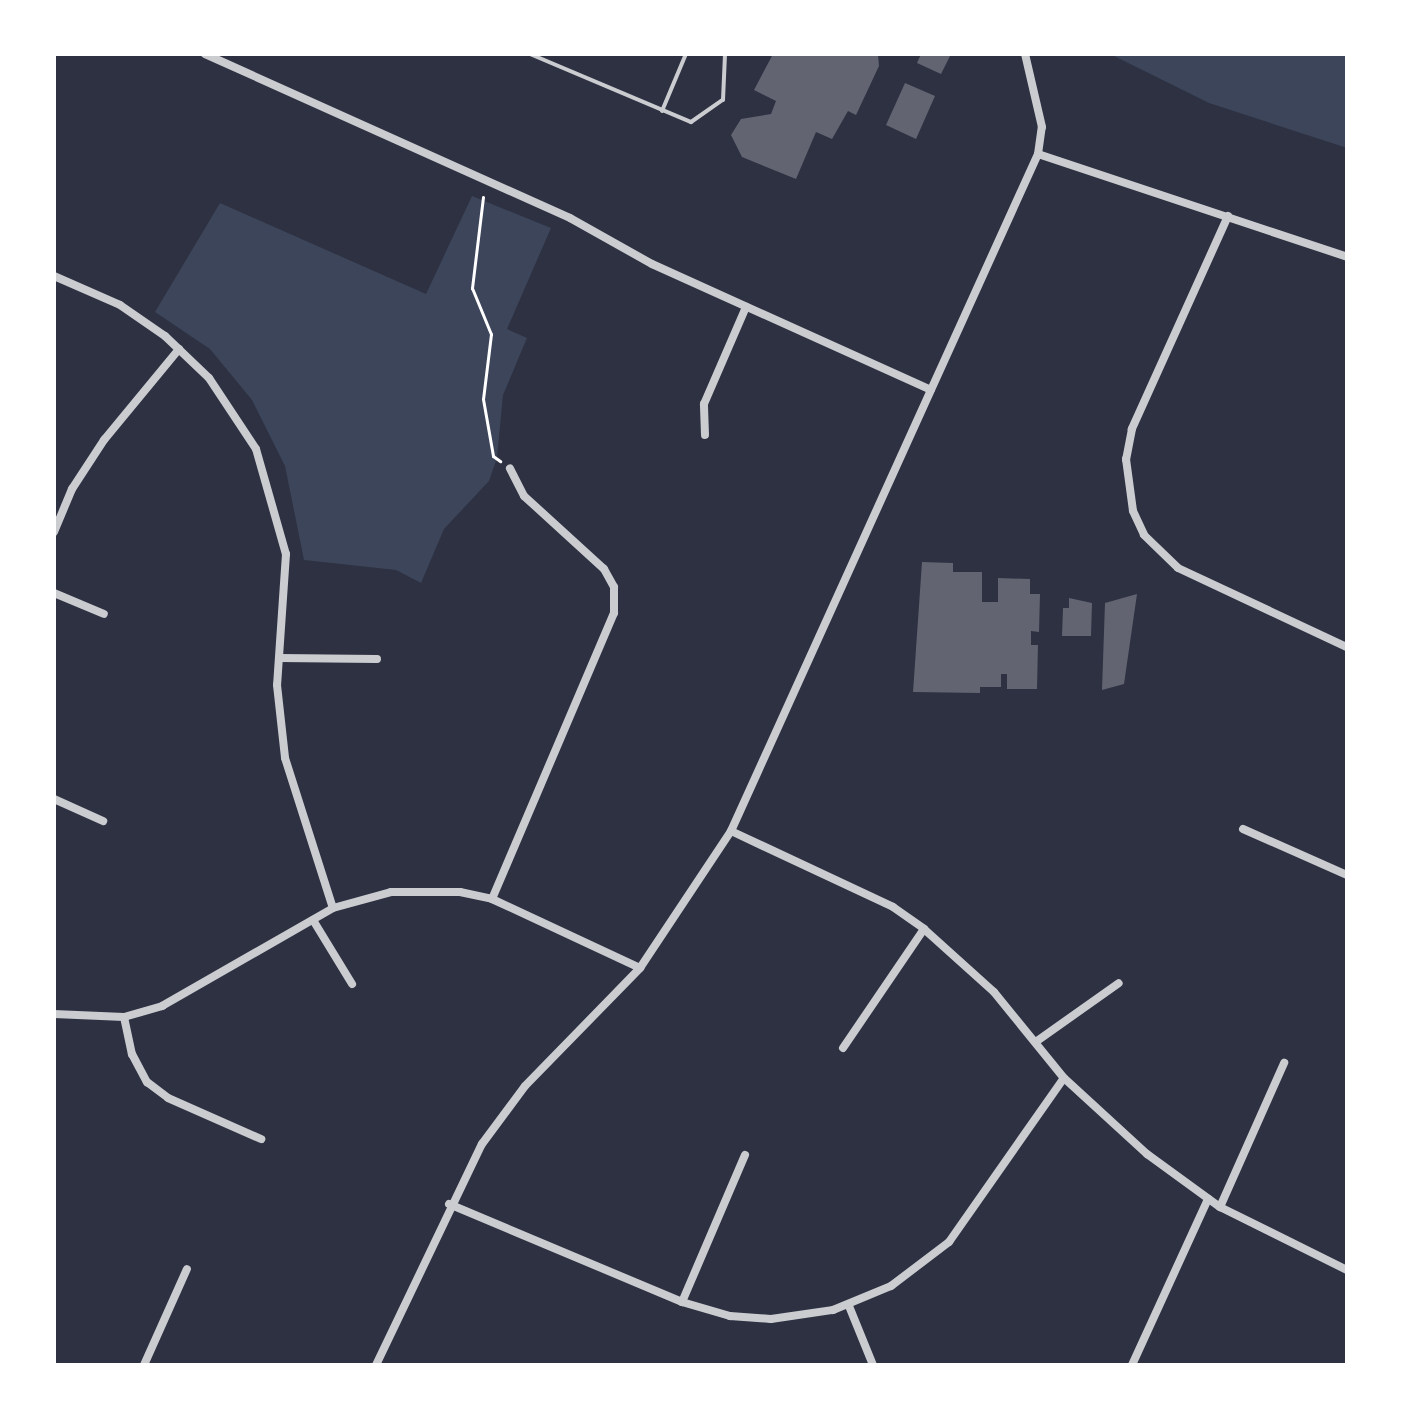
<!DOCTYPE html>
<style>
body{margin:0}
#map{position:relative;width:1401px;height:1419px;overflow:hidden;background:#2d3142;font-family:"IBM Plex Sans",sans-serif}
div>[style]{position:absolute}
.green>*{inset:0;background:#3c4559}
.building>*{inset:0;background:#626471}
.path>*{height:3px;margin:-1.5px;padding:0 1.5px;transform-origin:1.5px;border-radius:1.5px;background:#fff}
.service>*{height:4px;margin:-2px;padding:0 2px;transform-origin:2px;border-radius:2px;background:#caccd0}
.minor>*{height:8px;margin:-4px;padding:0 4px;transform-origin:4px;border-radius:4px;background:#caccd0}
span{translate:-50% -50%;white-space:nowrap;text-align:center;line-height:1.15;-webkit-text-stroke:7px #fff;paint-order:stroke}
.frame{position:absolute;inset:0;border:56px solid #fff;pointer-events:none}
</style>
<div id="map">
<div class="green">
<i style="clip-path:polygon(1110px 54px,1347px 54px,1347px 148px,1209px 103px)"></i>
<i style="clip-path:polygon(472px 196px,551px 228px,507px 329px,527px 338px,503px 395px,497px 458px,489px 481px,444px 529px,421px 583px,396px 570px,304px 560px,285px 466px,252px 400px,210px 349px,155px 312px,220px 203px,426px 294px)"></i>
</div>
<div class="building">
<i style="clip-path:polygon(773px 54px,878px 54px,879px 66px,856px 115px,848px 111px,832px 139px,816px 132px,796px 179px,742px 157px,731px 135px,741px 119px,771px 114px,776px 101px,754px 90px)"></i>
<i style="clip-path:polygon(921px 54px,951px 54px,941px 74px,917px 63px)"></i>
<i style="clip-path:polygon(905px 83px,935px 96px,916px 139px,886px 125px)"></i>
<i style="clip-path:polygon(922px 562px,953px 563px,953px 572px,982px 572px,982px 602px,998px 602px,998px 578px,1030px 579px,1030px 594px,1040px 594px,1039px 632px,1031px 631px,1031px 645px,1038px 645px,1037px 689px,1007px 689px,1007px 674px,1001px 674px,1001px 687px,980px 687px,980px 693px,913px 692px)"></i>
<i style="clip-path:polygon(1137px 594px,1124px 684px,1102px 690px,1105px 603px)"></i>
<i style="clip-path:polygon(1069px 598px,1092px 603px,1091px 636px,1062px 636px,1063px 608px,1069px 608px)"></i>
</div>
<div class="path">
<i style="left:483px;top:197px;width:92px;rotate:96.9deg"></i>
<i style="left:472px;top:288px;width:50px;rotate:67.6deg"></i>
<i style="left:491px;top:334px;width:65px;rotate:97deg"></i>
<i style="left:483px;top:399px;width:58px;rotate:80deg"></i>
<i style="left:493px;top:456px;width:9px;rotate:36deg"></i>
</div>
<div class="service">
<i style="left:530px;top:54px;width:175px;rotate:22.9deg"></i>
<i style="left:691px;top:122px;width:39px;rotate:-35deg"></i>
<i style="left:723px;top:100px;width:46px;rotate:-87.5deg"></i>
<i style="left:662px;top:111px;width:62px;rotate:-67.2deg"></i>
</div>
<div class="minor">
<i style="left:205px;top:54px;width:400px;rotate:24.2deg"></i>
<i style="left:570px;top:218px;width:94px;rotate:29.3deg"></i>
<i style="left:652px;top:264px;width:306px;rotate:24.3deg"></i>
<i style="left:1038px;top:154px;width:326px;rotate:18.4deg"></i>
<i style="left:1228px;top:216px;width:234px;rotate:114.3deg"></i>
<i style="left:1132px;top:429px;width:31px;rotate:101deg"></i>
<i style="left:1126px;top:459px;width:52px;rotate:82.3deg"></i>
<i style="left:1133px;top:511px;width:26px;rotate:65deg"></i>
<i style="left:1144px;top:535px;width:47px;rotate:44.1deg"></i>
<i style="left:1178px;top:568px;width:187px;rotate:25.1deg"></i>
<i style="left:54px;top:276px;width:72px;rotate:23.7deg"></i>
<i style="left:120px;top:305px;width:55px;rotate:34.6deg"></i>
<i style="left:165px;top:336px;width:61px;rotate:43.7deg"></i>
<i style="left:209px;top:378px;width:85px;rotate:56.5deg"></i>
<i style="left:256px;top:449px;width:109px;rotate:74.1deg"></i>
<i style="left:286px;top:554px;width:131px;rotate:93.9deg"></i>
<i style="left:277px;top:685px;width:73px;rotate:83.7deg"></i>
<i style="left:285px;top:758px;width:157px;rotate:72.3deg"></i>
<i style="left:705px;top:435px;width:31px;rotate:-92deg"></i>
<i style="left:704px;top:404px;width:106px;rotate:-66.6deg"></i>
<i style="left:54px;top:532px;width:47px;rotate:-67.3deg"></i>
<i style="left:72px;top:489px;width:59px;rotate:-56.9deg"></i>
<i style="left:104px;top:440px;width:118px;rotate:-50.5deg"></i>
<i style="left:54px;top:593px;width:54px;rotate:22.8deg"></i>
<i style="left:280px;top:658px;width:97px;rotate:0.6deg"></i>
<i style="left:54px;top:799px;width:54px;rotate:24.2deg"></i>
<i style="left:1243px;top:829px;width:114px;rotate:23.9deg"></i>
<i style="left:731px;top:831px;width:179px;rotate:25.1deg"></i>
<i style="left:893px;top:907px;width:38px;rotate:35deg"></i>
<i style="left:924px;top:929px;width:94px;rotate:42deg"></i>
<i style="left:994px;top:992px;width:111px;rotate:50.9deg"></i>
<i style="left:1064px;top:1078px;width:113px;rotate:42.5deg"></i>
<i style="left:1147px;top:1154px;width:90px;rotate:36deg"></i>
<i style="left:1220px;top:1207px;width:142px;rotate:26.4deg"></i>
<i style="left:492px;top:899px;width:311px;rotate:-66.9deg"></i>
<i style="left:614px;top:613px;width:26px;rotate:-90deg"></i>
<i style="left:614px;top:587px;width:21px;rotate:-119deg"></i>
<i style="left:604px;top:569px;width:108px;rotate:-137.6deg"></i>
<i style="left:524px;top:496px;width:31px;rotate:-117deg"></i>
<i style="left:313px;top:920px;width:75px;rotate:58.6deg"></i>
<i style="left:54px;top:1014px;width:70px;rotate:2.5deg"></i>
<i style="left:124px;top:1017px;width:40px;rotate:-16deg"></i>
<i style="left:162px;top:1006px;width:197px;rotate:-29.8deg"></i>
<i style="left:333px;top:908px;width:60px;rotate:-15.4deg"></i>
<i style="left:391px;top:892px;width:69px"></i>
<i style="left:460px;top:892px;width:33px;rotate:12deg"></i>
<i style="left:492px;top:899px;width:163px;rotate:25deg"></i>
<i style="left:124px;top:1017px;width:38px;rotate:78deg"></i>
<i style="left:132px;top:1054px;width:32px;rotate:62deg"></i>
<i style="left:147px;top:1082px;width:26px;rotate:37deg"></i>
<i style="left:168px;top:1098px;width:102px;rotate:23.8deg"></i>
<i style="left:1037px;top:1041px;width:100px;rotate:-35.3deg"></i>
<i style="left:843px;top:1048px;width:144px;rotate:-55.8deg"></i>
<i style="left:449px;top:1204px;width:253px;rotate:22.8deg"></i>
<i style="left:682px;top:1302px;width:50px;rotate:16.3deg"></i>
<i style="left:730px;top:1316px;width:41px;rotate:4.2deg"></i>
<i style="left:771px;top:1319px;width:63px;rotate:-8.3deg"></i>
<i style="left:833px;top:1310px;width:63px;rotate:-22.5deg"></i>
<i style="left:891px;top:1286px;width:73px;rotate:-37.2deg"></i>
<i style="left:949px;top:1242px;width:200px;rotate:-55deg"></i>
<i style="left:1220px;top:1207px;width:158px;rotate:-66deg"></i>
<i style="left:682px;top:1302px;width:160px;rotate:-66.8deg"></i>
<i style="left:849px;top:1306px;width:64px;rotate:67.9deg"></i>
<i style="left:144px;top:1365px;width:105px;rotate:-65.9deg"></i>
<i style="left:376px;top:1365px;width:245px;rotate:-64.4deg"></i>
<i style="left:482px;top:1144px;width:72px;rotate:-53.4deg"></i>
<i style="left:525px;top:1086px;width:165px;rotate:-45.7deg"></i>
<i style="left:640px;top:968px;width:164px;rotate:-56.4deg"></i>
<i style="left:731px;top:831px;width:743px;rotate:-65.61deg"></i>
<i style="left:1038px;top:154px;width:27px;rotate:-82deg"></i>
<i style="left:1042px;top:127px;width:75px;rotate:-103.1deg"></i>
<i style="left:1132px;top:1365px;width:183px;rotate:-65.4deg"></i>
</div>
<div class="frame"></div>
</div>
